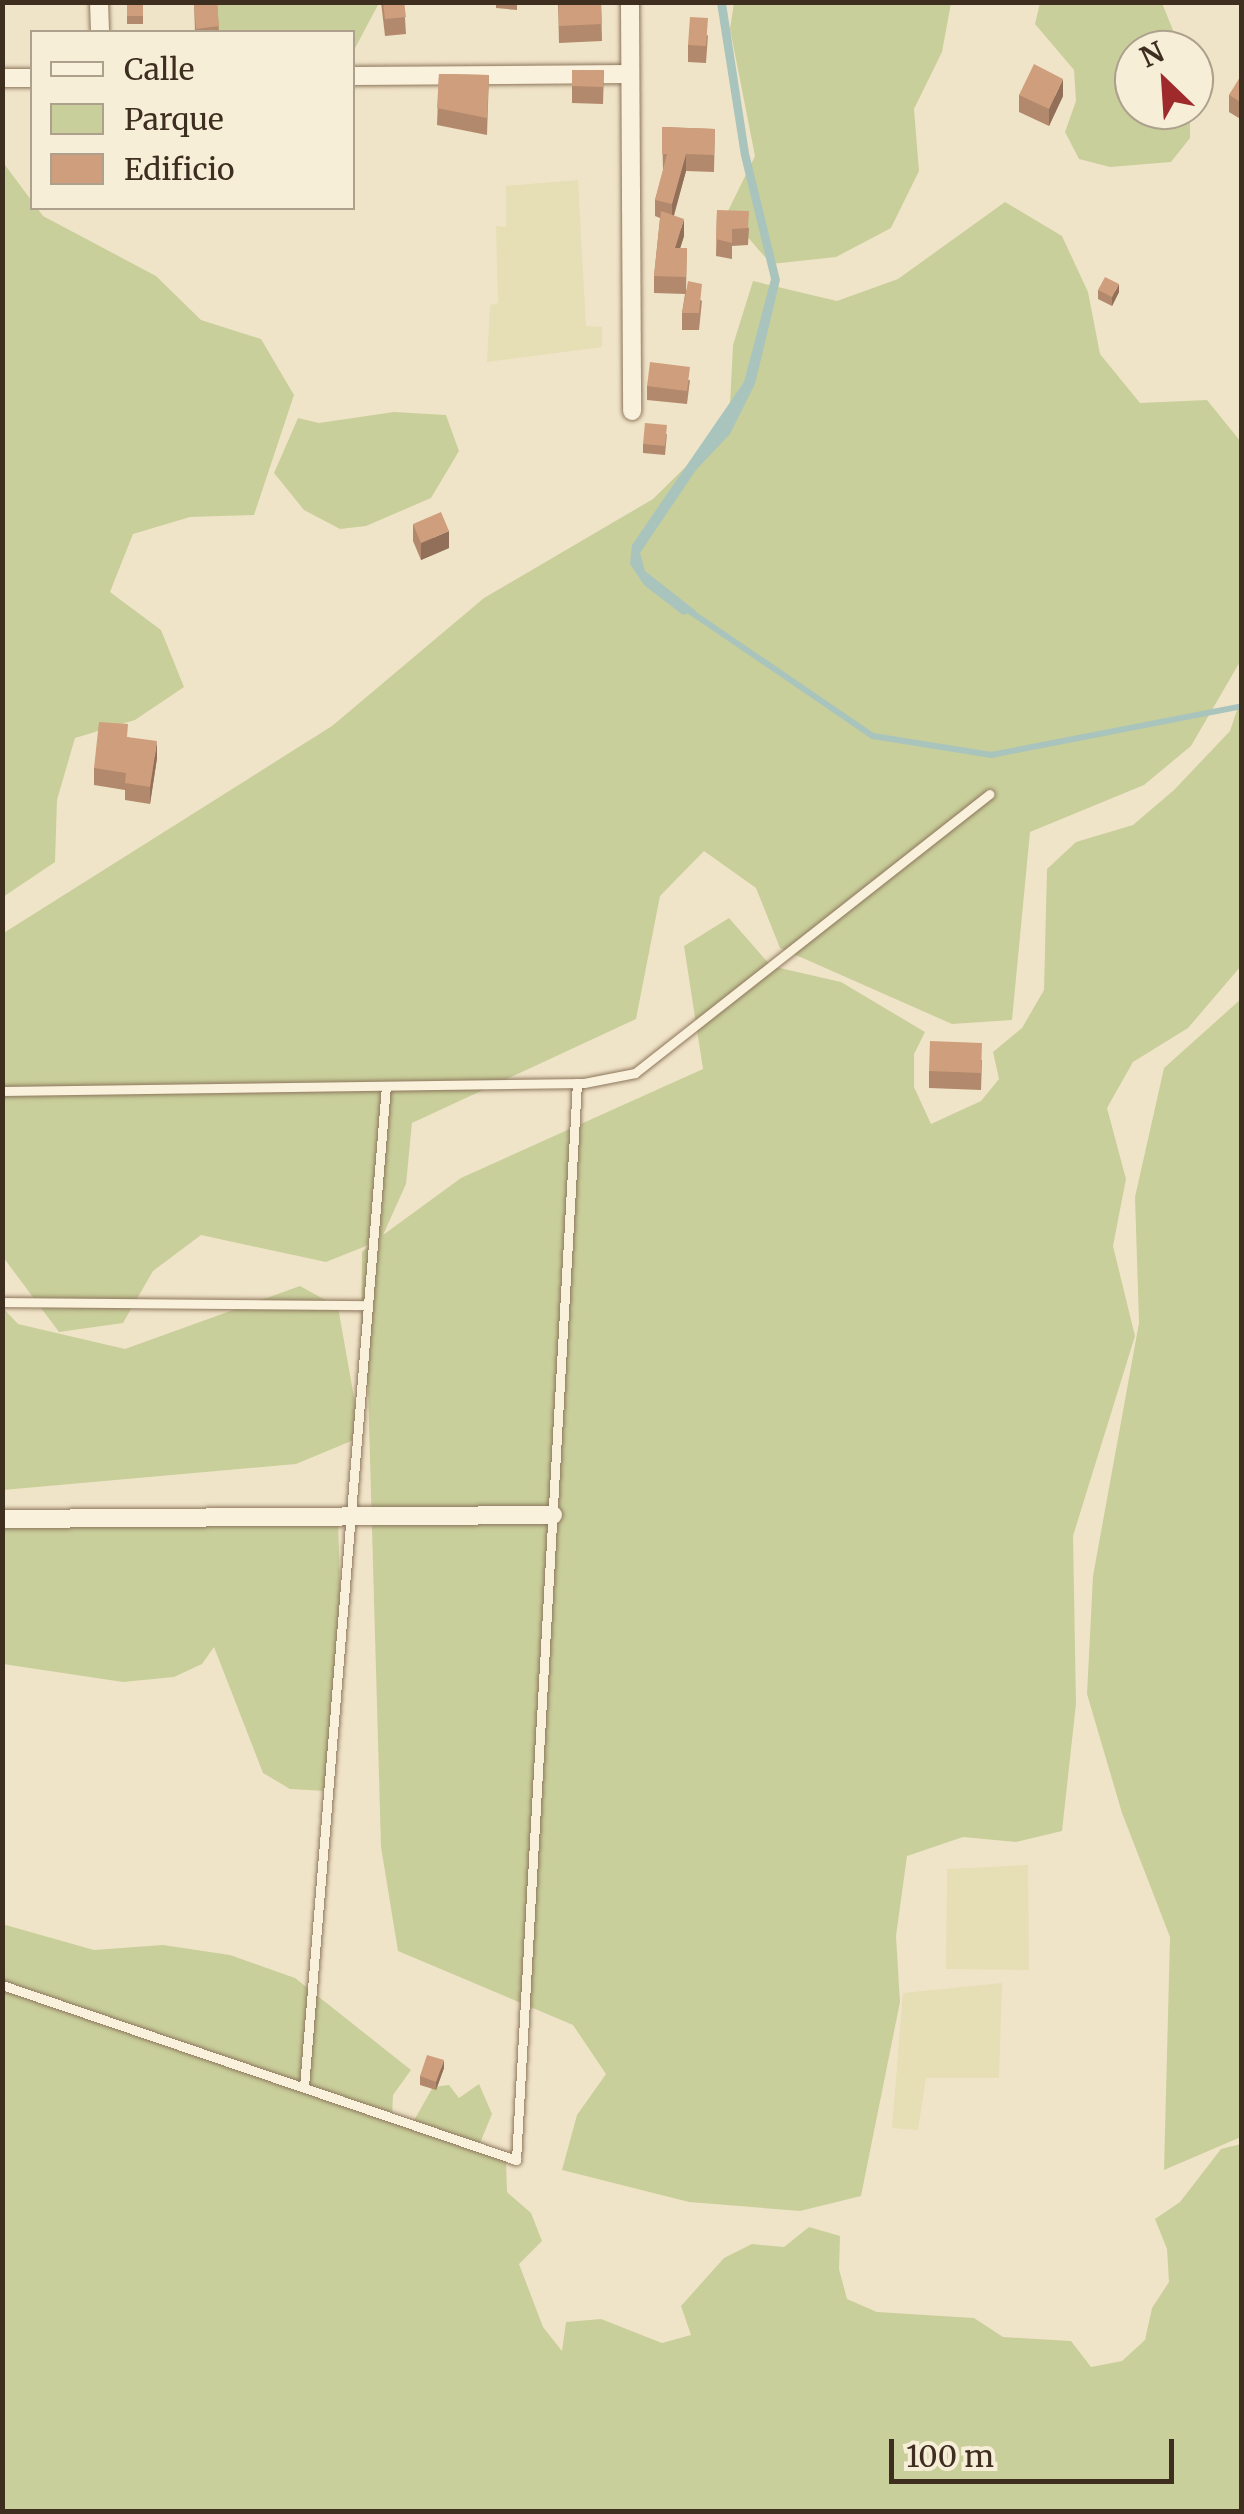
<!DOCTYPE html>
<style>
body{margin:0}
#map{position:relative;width:1244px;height:2514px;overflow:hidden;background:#f0e4c8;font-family:Merriweather,serif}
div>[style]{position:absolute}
.farmland>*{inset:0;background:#e6deb5}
.green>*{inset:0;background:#c9cf9b}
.water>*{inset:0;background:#a9c4bc}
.stream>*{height:6px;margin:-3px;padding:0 3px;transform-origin:3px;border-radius:3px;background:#a9c4bc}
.roads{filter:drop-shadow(0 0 2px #8d765c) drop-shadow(0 0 2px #8d765c)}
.service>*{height:9px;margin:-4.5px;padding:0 4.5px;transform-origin:4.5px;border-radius:4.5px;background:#faf1dc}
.minor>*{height:18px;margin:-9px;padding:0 9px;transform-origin:9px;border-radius:9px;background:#faf1dc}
.wall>*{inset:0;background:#b2896c}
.shaded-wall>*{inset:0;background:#916f58}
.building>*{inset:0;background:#cf9f7d}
span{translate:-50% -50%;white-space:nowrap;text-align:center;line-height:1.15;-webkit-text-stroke:8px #f7eed8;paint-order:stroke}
.frame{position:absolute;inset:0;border:5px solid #3d2e20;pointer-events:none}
.legend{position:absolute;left:30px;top:30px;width:325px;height:180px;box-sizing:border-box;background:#f7eed8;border:2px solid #ada18e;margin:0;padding:12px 18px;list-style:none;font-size:30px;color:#3d2e20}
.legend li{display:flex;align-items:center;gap:20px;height:50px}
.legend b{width:50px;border:2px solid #ada18e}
.north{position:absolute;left:1114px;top:30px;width:100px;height:100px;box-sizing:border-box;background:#f7eed8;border:2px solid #ada18e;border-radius:50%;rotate:335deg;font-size:28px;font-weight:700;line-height:40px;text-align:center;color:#3d2e20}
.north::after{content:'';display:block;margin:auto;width:35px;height:45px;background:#9e2a2b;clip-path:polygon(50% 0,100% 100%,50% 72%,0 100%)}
.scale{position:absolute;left:889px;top:2439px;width:285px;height:45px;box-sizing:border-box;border:5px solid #3d2e20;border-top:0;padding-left:12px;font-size:30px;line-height:35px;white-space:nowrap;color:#3d2e20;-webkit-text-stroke:8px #f7eed8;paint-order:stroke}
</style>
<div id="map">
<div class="farmland">
<i style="clip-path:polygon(578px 180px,586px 326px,602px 327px,602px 347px,487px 362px,490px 305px,498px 303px,496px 226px,506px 227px,506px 186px)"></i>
<i style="clip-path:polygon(1028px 1865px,1029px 1970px,946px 1969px,947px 1869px)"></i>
<i style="clip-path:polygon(1002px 1983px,999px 2078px,926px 2078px,918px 2130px,892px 2128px,903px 1993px)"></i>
</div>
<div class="green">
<i style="clip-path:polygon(205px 3px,379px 3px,353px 52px,352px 32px,207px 32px)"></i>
<i style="clip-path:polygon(734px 3px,951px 3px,942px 52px,914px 109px,919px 171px,891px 228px,836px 257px,771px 264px,727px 213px,755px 156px,730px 29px)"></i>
<i style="clip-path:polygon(1040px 3px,1162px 3px,1181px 50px,1134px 50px,1134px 110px,1190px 110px,1190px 138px,1171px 162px,1110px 167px,1079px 159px,1065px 132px,1076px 101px,1074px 70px,1035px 24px)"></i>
<i style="clip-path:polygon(2px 161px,43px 216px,156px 276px,201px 320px,261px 339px,294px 395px,254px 515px,190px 517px,133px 534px,110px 592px,161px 630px,184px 687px,135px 720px,75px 738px,57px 800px,55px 862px,3px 897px)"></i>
<i style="clip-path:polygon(1005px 202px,1062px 236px,1088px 292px,1100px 354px,1140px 403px,1207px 400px,1241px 442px,1241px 660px,1191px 746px,1144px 785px,1030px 832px,1012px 1020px,952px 1024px,780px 948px,756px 888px,704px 851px,660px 896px,636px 1019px,412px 1123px,406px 1184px,383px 1235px,461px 1178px,703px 1069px,684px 946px,729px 918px,771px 966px,841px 982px,925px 1032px,914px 1054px,914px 1087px,931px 1124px,981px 1101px,999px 1079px,993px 1052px,1022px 1028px,1044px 990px,1047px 869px,1076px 842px,1133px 825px,1174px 790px,1230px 731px,1241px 698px,1241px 966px,1188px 1028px,1133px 1062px,1107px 1108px,1126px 1179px,1113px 1246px,1135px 1336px,1073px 1536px,1076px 1704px,1062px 1831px,1016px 1842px,963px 1837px,907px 1856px,896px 1936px,900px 2002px,861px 2196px,800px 2211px,689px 2202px,562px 2170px,577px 2115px,606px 2074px,573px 2025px,398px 1951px,381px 1847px,368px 1388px,361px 1351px,362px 1252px,371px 1244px,326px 1262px,201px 1235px,153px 1271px,123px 1323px,59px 1332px,3px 1257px,2px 934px,332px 726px,484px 598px,653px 499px,729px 424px,733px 345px,753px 281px,837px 301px,898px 279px)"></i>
<i style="clip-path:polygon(394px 412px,446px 415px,459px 451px,431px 498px,366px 526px,340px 529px,304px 510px,274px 473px,298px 418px,319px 423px)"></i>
<i style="clip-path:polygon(1241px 999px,1241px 2137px,1164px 2170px,1170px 1937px,1122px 1813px,1087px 1694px,1093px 1576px,1139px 1323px,1135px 1197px,1164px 1068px)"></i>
<i style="clip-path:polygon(300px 1286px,338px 1307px,361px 1437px,296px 1464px,3px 1490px,2px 1307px,18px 1324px,125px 1349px)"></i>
<i style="clip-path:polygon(338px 1521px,341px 1619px,326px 1791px,290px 1789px,263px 1773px,214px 1647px,202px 1664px,174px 1677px,123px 1682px,3px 1664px,2px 1522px)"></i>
<i style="clip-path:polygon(2px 1924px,94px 1950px,163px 1945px,230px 1955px,295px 1978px,411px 2070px,393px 2095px,392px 2117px,413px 2122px,433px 2087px,449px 2085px,459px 2098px,479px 2084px,492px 2114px,480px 2143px,506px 2160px,507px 2192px,531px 2213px,542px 2241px,519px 2264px,543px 2327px,562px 2351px,566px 2322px,601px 2319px,662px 2343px,691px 2335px,681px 2306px,724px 2258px,752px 2244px,784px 2247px,809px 2227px,840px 2236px,839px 2269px,847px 2299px,877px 2312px,974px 2318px,1003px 2337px,1071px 2341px,1091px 2367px,1122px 2361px,1145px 2340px,1152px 2308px,1169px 2282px,1167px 2249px,1155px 2219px,1180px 2202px,1221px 2149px,1241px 2144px,1241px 2511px,3px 2511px)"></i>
</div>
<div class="water">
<i style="clip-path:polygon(717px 3px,726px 3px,749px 153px,780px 280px,755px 384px,730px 434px,696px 470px,640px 553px,645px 571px,696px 611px,683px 615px,644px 585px,630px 564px,632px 545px,744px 382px,771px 279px,741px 156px)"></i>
</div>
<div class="stream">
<i style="left:688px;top:610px;width:224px;rotate:34.3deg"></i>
<i style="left:873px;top:736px;width:120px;rotate:9.1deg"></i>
<i style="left:991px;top:755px;width:256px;rotate:-11deg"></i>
</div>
<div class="roads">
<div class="service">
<i style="left:2px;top:1091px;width:582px;rotate:-0.79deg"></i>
<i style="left:584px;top:1083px;width:52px;rotate:-11.1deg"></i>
<i style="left:635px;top:1073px;width:451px;rotate:-38.2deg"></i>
<i style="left:2px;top:1302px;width:366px;rotate:0.5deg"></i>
<i style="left:2px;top:1985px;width:543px;rotate:18.8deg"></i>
<i style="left:516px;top:2160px;width:1079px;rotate:-86.76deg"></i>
<i style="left:304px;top:2087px;width:1004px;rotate:-85.32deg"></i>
</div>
<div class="minor">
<i style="left:99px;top:2px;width:30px;rotate:88deg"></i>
<i style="left:630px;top:2px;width:409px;rotate:89.7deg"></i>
<i style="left:352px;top:76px;width:275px;rotate:-0.4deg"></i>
<i style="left:2px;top:78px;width:30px"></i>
<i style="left:2px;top:1519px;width:551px;rotate:-0.42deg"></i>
</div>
</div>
<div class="wall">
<i style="clip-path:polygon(127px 2px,143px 2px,143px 24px,127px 24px)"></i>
<i style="clip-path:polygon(194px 2px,217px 2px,219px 32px,195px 32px)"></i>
<i style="clip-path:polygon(381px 2px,404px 2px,406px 34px,385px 36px)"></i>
<i style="clip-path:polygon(496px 2px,517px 2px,517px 10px,496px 8px)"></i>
<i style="clip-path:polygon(558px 2px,601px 2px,602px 41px,559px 43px)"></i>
<i style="clip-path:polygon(708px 35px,706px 63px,688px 62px,688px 45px)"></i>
<i style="clip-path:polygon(572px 70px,604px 70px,603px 104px,572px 103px)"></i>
<i style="clip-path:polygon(439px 74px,489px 75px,487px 135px,437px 125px)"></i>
<i style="clip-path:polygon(1242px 78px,1242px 120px,1229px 112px,1229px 95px)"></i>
<i style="clip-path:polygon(1019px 95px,1063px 96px,1049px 126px,1019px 112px)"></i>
<i style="clip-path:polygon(662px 127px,715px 129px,714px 172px,686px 171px,674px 216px,684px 236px,680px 248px,687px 248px,686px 290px,702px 301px,699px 330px,682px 330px,682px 313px,685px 294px,654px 293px,654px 276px,660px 218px,655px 216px,655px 200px,663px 171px)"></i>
<i style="clip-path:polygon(717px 210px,749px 228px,748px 245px,732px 246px,732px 259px,716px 256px)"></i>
<i style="clip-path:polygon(1098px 290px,1119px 292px,1112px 306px,1098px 299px)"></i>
<i style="clip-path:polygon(690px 380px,687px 404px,647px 400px,647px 386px)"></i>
<i style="clip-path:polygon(667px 434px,665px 455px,643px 453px,643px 444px)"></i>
<i style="clip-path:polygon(413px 524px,449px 548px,421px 560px,413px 541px)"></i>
<i style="clip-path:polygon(128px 737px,157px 758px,150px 804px,125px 800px,125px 790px,94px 785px,94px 768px)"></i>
<i style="clip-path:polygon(982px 1060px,981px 1090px,929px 1088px,929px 1071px)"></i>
<i style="clip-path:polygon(444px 2068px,436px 2090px,420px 2085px,420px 2076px)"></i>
</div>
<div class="shaded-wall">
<i style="clip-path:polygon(1063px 79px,1063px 96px,1049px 126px,1049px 109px)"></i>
<i style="clip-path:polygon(686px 154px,686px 171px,672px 221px,672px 204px)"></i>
<i style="clip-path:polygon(684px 219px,684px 236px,675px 265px,675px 248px)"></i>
<i style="clip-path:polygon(1119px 284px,1119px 292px,1112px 306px,1112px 297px)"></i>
<i style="clip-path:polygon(449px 531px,449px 548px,421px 560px,421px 543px)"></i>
<i style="clip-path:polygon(157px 741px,157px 758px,150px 804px,150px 787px)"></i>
<i style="clip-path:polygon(444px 2060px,444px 2068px,436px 2090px,436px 2082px)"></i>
</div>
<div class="building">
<i style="clip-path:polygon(127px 2px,143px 2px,143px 16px,127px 16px)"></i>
<i style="clip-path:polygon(194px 2px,217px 2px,219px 26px,196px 29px)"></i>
<i style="clip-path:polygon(383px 2px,404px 2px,406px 17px,385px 19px)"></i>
<i style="clip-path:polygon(559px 2px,601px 2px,602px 24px,559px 26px)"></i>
<i style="clip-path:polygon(690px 17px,708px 18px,706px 46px,688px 45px)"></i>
<i style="clip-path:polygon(1034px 64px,1063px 79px,1049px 109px,1019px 95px)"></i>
<i style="clip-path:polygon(572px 70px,604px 70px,603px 87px,572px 86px)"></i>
<i style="clip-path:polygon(439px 74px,489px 75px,487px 118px,437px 108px)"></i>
<i style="clip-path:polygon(1240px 77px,1242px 78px,1242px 103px,1229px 95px)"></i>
<i style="clip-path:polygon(662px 127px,715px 129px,714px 155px,686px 154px,672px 204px,655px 200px,667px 154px,662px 154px)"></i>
<i style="clip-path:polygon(717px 210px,749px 211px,748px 228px,732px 229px,732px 243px,716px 239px)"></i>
<i style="clip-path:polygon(661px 211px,684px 219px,675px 248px,687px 248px,686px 277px,654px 276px)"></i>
<i style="clip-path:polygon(1105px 277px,1119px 284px,1112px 297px,1098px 290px)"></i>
<i style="clip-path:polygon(688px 281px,702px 284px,699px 313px,682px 313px)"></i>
<i style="clip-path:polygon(650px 362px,690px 367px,687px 391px,647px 386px)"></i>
<i style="clip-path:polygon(645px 423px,667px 425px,665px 446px,643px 444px)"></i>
<i style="clip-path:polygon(441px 512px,449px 531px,421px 543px,413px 524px)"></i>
<i style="clip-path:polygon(99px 722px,128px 724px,127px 737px,157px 741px,150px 787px,125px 783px,126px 773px,94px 768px)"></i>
<i style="clip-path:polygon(930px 1041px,982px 1043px,981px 1073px,929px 1071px)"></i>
<i style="clip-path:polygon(427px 2055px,444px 2060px,436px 2082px,420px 2076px)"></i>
</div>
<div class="frame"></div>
<ul class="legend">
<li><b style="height:12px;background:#faf1dc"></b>Calle</li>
<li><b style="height:28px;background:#c9cf9b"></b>Parque</li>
<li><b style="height:28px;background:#cf9f7d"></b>Edificio</li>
</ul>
<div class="north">N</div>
<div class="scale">100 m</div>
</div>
